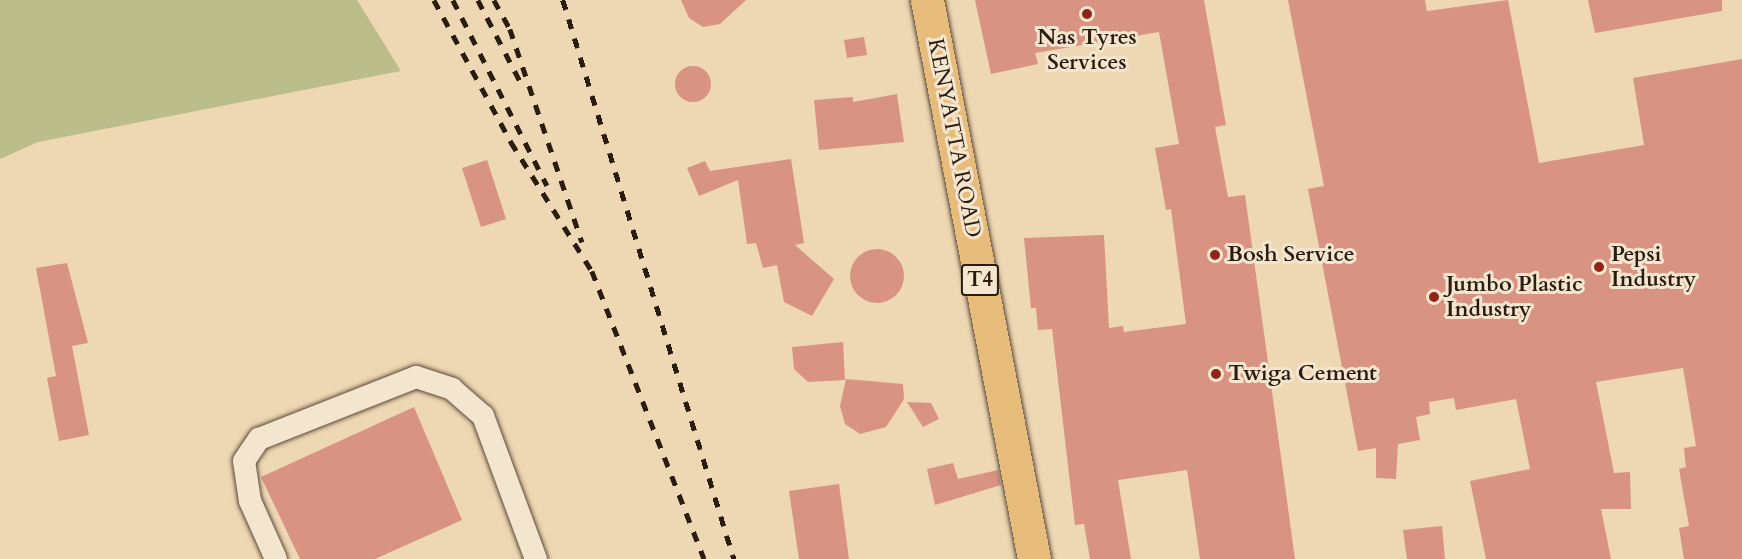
<!DOCTYPE html>
<style>
body{margin:0}
#map{position:relative;width:1742px;height:559px;overflow:hidden;background:#eed7b3;font-family:Cardo,serif}
div>[style]{position:absolute}
.green>*{inset:0;background:#bbbe8b}
.building>*{inset:0;background:#d89383}
.round{border-radius:50%}
.roads{filter:drop-shadow(0 0 2px #5c4b39) drop-shadow(0 0 2px #5c4b39)}
.minor>*{height:22px;margin:-11px;padding:0 11px;transform-origin:11px;border-radius:11px;background:#f4e5ce}
.trunk>*{height:33px;margin:-16.5px;padding:0 16.5px;transform-origin:16.5px;border-radius:16.5px;background:#e7bc7a}
.rail>*{height:4.5px;margin-top:-2.25px;transform-origin:0;background:repeating-linear-gradient(90deg,#2b1c10 0 10px,transparent 0 20px)}
.dots>*{width:16px;height:16px;translate:-50% -50%;box-sizing:border-box;border:3px solid #f4e5ce;border-radius:50%}
span{translate:-50% -50%;white-space:nowrap;text-align:center;line-height:1.15;-webkit-text-stroke:6px #f4e5ce;paint-order:stroke}
.shield-label span{padding:2px 4px;background:#f4e5ce;border:2px solid;border-radius:4px;-webkit-text-stroke-width:0}
.shield-label{font-size:21px;color:#2b1c10;font-weight:700}
.poi-label{font-size:22px;color:#2b1c10;font-weight:700}
.left{translate:0 -50%;text-align:left}
.street-label{font-size:22px;color:#2b1c10}
</style>
<div id="map">
<div class="green">
<i style="clip-path:polygon(0 0,357px 0,401px 71px,38px 142px,0 159px)"></i>
</div>
<div class="building">
<i style="clip-path:polygon(681px 0,746px 0,720px 24px,703px 27px,689px 18px)"></i>
<i style="clip-path:polygon(975px 0,1204px 0,1226px 125px,1215px 127px,1228px 197px,1245px 195px,1295px 559px,1200px 559px,1187px 470px,1118px 480px,1131px 559px,1090px 559px,1084px 524px,1075px 525px,1052px 329px,1038px 330px,1036px 308px,1031px 308px,1024px 238px,1104px 235px,1109px 328px,1123px 326px,1124px 332px,1186px 324px,1171px 209px,1166px 210px,1155px 148px,1179px 144px,1159px 32px,1035px 53px,1038px 64px,991px 74px)"></i>
<i style="clip-path:polygon(1288px 0,1425px 0,1427px 11px,1508px 0,1539px 163px,1644px 145px,1633px 78px,1742px 59px,1742px 559px,1684px 559px,1679px 528px,1689px 526px,1679px 469px,1686px 467px,1684px 448px,1696px 446px,1683px 368px,1596px 382px,1614px 473px,1630px 472px,1631px 509px,1601px 509px,1611px 559px,1486px 559px,1470px 481px,1530px 469px,1516px 399px,1456px 410px,1454px 398px,1429px 402px,1430px 414px,1416px 417px,1420px 440px,1398px 444px,1396px 479px,1376px 478px,1376px 448px,1358px 451px,1308px 189px,1324px 186px)"></i>
<i style="clip-path:polygon(1588px 0,1722px 0,1722px 11px,1595px 33px)"></i>
<i style="clip-path:polygon(864px 37px,867px 55px,847px 58px,844px 40px)"></i>
<i class="round" style="left:675px;top:66px;width:36px;height:36px"></i>
<i style="clip-path:polygon(897px 94px,904px 142px,819px 150px,814px 100px,853px 97px,853px 102px)"></i>
<i style="clip-path:polygon(791px 159px,804px 243px,795px 245px,834px 279px,812px 316px,784px 302px,777px 265px,763px 268px,756px 243px,747px 244px,738px 180px,699px 196px,687px 168px,705px 161px,710px 171px)"></i>
<i style="clip-path:polygon(487px 160px,506px 219px,481px 227px,462px 168px)"></i>
<i class="round" style="left:850px;top:249px;width:54px;height:54px"></i>
<i style="clip-path:polygon(67px 263px,88px 343px,72px 346px,89px 435px,59px 441px,47px 378px,56px 376px,36px 268px)"></i>
<i style="clip-path:polygon(843px 342px,845px 380px,808px 382px,794px 369px,792px 347px)"></i>
<i style="clip-path:polygon(846px 379px,903px 384px,904px 399px,886px 427px,860px 434px,845px 424px,840px 406px)"></i>
<i style="clip-path:polygon(907px 402px,931px 403px,939px 419px,923px 427px)"></i>
<i style="clip-path:polygon(414px 407px,462px 520px,375px 559px,300px 559px,261px 477px)"></i>
<i style="clip-path:polygon(953px 463px,958px 479px,998px 470px,1001px 485px,935px 505px,927px 469px)"></i>
<i style="clip-path:polygon(839px 484px,849px 559px,799px 559px,789px 491px)"></i>
<i style="clip-path:polygon(1442px 526px,1445px 559px,1407px 559px,1403px 530px)"></i>
</div>
<div class="roads">
<div class="minor">
<i style="left:276px;top:559px;width:64px;rotate:-114.1deg"></i>
<i style="left:250px;top:501px;width:40px;rotate:-98.5deg"></i>
<i style="left:244px;top:461px;width:27px;rotate:-56deg"></i>
<i style="left:259px;top:439px;width:169px;rotate:-21.5deg"></i>
<i style="left:416px;top:377px;width:38px;rotate:18deg"></i>
<i style="left:452px;top:389px;width:41px;rotate:41.1deg"></i>
<i style="left:483px;top:416px;width:153px;rotate:69.7deg"></i>
</div>
<div class="trunk">
<i style="left:927px;top:0;width:569px;rotate:79.16deg"></i>
</div>
</div>
<div class="rail">
<i style="left:434px;top:0;width:162px;rotate:61.5deg"></i>
<i style="left:511px;top:142px;width:152px;rotate:57.9deg"></i>
<i style="left:592px;top:271px;width:309px;rotate:68.7deg"></i>
<i style="left:453px;top:0;width:208px;rotate:63.1deg"></i>
<i style="left:478px;top:0;width:93px;rotate:62.6deg"></i>
<i style="left:494px;top:0;width:33px;rotate:61deg"></i>
<i style="left:510px;top:29px;width:225px;rotate:71.3deg"></i>
<i style="left:563px;top:0;width:585px;rotate:72.99deg"></i>
</div>
<div class="dots">
<i style="left:1087px;top:14px;background:#8f2418"></i>
<i style="left:1215px;top:255px;background:#8f2418"></i>
<i style="left:1599px;top:267px;background:#8f2418"></i>
<i style="left:1434px;top:297px;background:#8f2418"></i>
<i style="left:1216px;top:374px;background:#8f2418"></i>
</div>
<div class="shield-label">
<span style="left:980px;top:280px">T4</span>
</div>
<div class="poi-label">
<span style="left:1087px;top:50px">Nas Tyres<br>Services</span>
<span class="left" style="left:1611px;top:267px">Pepsi<br>Industry</span>
<span class="left" style="left:1227px;top:255px">Bosh Service</span>
<span class="left" style="left:1446px;top:297px">Jumbo Plastic<br>Industry</span>
<span class="left" style="left:1228px;top:374px">Twiga Cement</span>
</div>
<div class="street-label">
<span style="left:954px;top:138px;rotate:79deg">KENYATTA ROAD</span>
</div>
</div>
